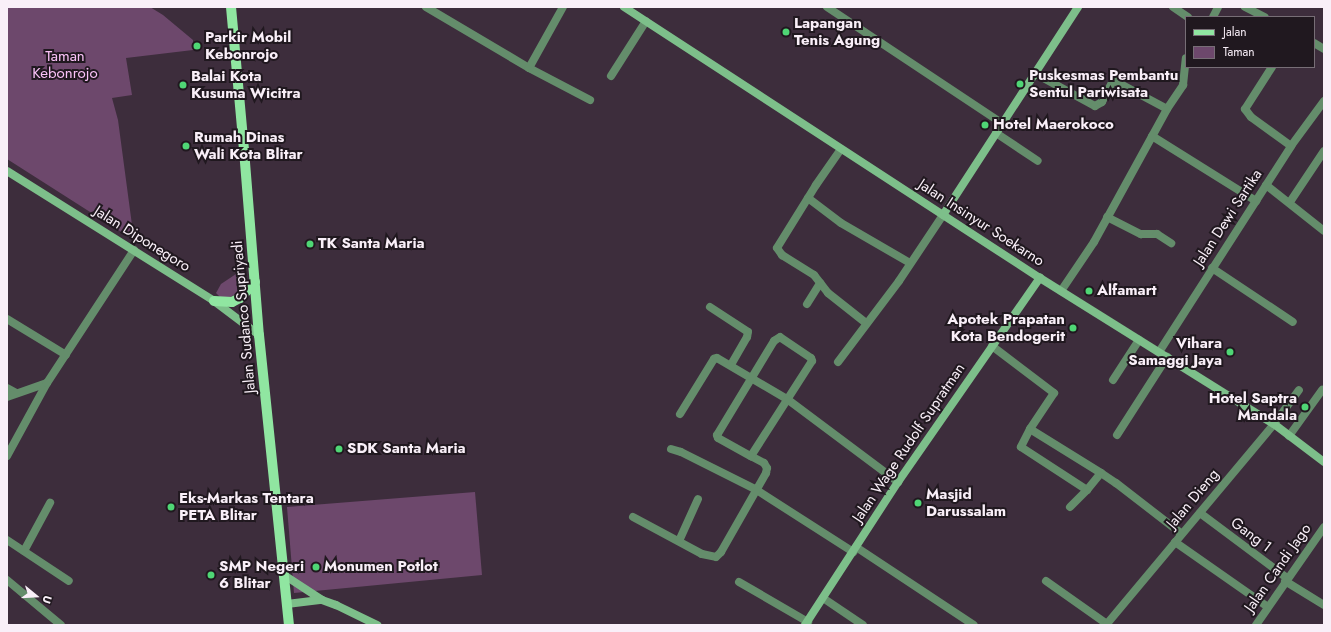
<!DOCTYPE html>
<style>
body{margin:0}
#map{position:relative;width:1331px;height:632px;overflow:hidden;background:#3d2d3c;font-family:Jost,sans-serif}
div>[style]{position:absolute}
.green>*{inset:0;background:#6d486c}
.street>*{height:8px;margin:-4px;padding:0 4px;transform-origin:4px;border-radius:4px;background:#648d6b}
.secondary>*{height:8px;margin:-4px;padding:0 4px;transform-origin:4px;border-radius:4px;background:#7dbf8a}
.primary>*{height:10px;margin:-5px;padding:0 5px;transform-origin:5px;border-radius:5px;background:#90e6a1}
.dots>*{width:11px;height:11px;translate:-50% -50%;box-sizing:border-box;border:2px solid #20181f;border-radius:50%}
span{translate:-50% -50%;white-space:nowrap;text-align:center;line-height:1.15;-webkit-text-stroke:4px #20181f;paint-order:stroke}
.poi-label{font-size:15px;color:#f9eff8;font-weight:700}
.left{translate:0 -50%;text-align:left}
.right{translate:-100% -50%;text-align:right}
.park-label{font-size:15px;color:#fbc2f8}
.street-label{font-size:15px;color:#f9eff8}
.frame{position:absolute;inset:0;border:8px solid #f9eff8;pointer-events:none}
.legend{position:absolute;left:1185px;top:16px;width:130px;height:52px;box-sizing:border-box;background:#20181f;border:1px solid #776e76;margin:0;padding:5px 7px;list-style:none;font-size:12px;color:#f9eff8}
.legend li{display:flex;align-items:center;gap:8px;height:20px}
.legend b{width:20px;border:1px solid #776e76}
.north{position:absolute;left:16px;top:576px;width:40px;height:40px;-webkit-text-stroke:3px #20181f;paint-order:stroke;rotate:108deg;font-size:11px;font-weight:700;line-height:16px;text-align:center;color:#f9eff8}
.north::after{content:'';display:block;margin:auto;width:14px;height:18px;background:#f9eff8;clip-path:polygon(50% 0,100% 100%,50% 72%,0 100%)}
</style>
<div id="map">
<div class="green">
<i style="clip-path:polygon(7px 7px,150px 7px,163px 15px,193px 40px,193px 50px,126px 58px,132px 95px,112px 98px,118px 120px,134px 240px,7px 159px)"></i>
<i style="clip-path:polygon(242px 270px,246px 273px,239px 292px,227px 299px,221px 298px,216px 293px,221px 284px)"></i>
<i style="clip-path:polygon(475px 492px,482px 575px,294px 593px,287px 507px)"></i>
</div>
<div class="street">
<i style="left:426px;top:7px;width:120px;rotate:30.6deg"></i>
<i style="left:529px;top:68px;width:69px;rotate:27.7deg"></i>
<i style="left:827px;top:7px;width:211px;rotate:33.6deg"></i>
<i style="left:1173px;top:7px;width:18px;rotate:34deg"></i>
<i style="left:1245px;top:7px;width:22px;rotate:27deg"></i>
<i style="left:1213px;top:17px;width:11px;rotate:-63deg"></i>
<i style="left:1314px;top:43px;width:12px;rotate:31deg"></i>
<i style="left:1272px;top:67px;width:50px;rotate:122.7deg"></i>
<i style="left:1245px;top:109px;width:10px;rotate:53deg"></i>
<i style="left:1251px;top:117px;width:49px;rotate:35.9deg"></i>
<i style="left:529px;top:68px;width:70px;rotate:-60.9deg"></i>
<i style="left:1036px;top:74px;width:67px;rotate:28.5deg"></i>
<i style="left:1095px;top:106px;width:8px;rotate:-30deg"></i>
<i style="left:1102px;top:102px;width:25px;rotate:-63deg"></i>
<i style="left:1113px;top:80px;width:61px;rotate:28.2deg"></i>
<i style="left:611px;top:76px;width:65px;rotate:-57.5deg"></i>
<i style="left:996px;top:133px;width:50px;rotate:33.7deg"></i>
<i style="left:1152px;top:136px;width:123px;rotate:32deg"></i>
<i style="left:841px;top:149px;width:44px;rotate:124.8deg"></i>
<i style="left:816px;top:185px;width:74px;rotate:121.8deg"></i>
<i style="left:777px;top:248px;width:9px;rotate:54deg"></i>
<i style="left:782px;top:255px;width:38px;rotate:32deg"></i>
<i style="left:814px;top:275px;width:23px;rotate:52deg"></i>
<i style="left:828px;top:293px;width:48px;rotate:38.3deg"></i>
<i style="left:1266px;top:185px;width:74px;rotate:38.4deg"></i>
<i style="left:808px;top:198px;width:41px;rotate:37.1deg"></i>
<i style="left:841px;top:223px;width:80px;rotate:30.1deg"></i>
<i style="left:1290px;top:202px;width:61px;rotate:-56.3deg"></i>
<i style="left:1107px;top:217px;width:38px;rotate:27deg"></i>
<i style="left:1141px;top:234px;width:16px"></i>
<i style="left:1157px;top:234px;width:17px;rotate:33deg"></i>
<i style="left:1212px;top:268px;width:97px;rotate:33.7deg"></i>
<i style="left:1061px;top:291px;width:59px;rotate:-56deg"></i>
<i style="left:1094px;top:242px;width:152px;rotate:-61.2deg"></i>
<i style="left:1167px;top:109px;width:29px;rotate:-56deg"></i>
<i style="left:1183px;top:85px;width:27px;rotate:-84deg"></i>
<i style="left:807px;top:304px;width:25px;rotate:-58deg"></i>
<i style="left:710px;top:307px;width:45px;rotate:33.3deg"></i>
<i style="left:748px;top:332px;width:5px;rotate:101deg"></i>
<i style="left:747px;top:337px;width:32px;rotate:120deg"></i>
<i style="left:7px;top:319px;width:69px;rotate:31.4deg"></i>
<i style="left:992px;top:346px;width:78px;rotate:37.2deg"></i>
<i style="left:1054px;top:393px;width:43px;rotate:123.7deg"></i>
<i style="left:1030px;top:429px;width:20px;rotate:117deg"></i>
<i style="left:1021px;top:447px;width:79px;rotate:33.1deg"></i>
<i style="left:1087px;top:490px;width:22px;rotate:-51deg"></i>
<i style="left:1101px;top:473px;width:18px;rotate:34deg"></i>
<i style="left:1116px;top:483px;width:83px;rotate:37.7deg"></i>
<i style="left:1159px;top:352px;width:245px;rotate:-57.3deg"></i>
<i style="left:1291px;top:146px;width:56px;rotate:-53.7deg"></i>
<i style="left:838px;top:362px;width:101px;rotate:-53deg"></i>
<i style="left:899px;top:281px;width:79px;rotate:-56.3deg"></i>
<i style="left:1113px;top:380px;width:48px;rotate:-57deg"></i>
<i style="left:7px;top:388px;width:10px;rotate:29deg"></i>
<i style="left:7px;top:397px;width:42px;rotate:-19.3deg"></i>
<i style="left:680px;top:414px;width:65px;rotate:-58.3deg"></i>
<i style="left:714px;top:359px;width:3px;rotate:-18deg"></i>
<i style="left:717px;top:358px;width:81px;rotate:30.4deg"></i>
<i style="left:787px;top:399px;width:139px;rotate:36.8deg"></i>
<i style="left:1030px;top:429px;width:84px;rotate:31.8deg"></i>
<i style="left:1117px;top:435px;width:93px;rotate:-57.3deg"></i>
<i style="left:1289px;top:436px;width:57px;rotate:-54.3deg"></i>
<i style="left:671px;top:449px;width:10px;rotate:17deg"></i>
<i style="left:681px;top:452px;width:83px;rotate:26.6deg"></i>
<i style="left:755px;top:489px;width:117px;rotate:32.7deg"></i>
<i style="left:7px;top:456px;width:83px;rotate:-61.3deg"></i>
<i style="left:47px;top:383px;width:159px;rotate:-56.8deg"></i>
<i style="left:1070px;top:507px;width:24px;rotate:-45deg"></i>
<i style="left:1200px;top:513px;width:109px;rotate:36.8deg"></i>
<i style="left:633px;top:517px;width:78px;rotate:28.2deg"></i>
<i style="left:702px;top:554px;width:14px;rotate:12deg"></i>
<i style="left:716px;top:557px;width:7px;rotate:-45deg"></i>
<i style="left:721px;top:552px;width:91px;rotate:-60.3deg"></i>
<i style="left:766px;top:473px;width:5px;rotate:-79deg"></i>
<i style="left:767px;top:468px;width:6px;rotate:-121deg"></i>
<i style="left:764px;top:463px;width:15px;rotate:-152deg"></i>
<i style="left:751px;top:456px;width:113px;rotate:-57.3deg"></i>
<i style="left:812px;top:361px;width:3px;rotate:-108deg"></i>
<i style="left:811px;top:358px;width:37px;rotate:-146deg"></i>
<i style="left:780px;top:337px;width:7px;rotate:146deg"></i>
<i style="left:774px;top:341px;width:110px;rotate:121.2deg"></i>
<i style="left:717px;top:435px;width:3px;rotate:72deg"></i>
<i style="left:718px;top:438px;width:38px;rotate:29deg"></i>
<i style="left:7px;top:540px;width:74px;rotate:33.5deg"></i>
<i style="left:679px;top:541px;width:46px;rotate:-65.7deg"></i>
<i style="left:1175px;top:542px;width:113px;rotate:35deg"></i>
<i style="left:856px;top:547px;width:141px;rotate:33.5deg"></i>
<i style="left:24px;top:551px;width:55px;rotate:-61.6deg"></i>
<i style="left:7px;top:580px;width:70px;rotate:39.8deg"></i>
<i style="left:1046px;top:581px;width:75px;rotate:35.2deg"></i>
<i style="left:1285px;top:581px;width:46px;rotate:31.6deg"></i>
<i style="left:739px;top:582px;width:80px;rotate:30.1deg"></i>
<i style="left:823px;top:598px;width:48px;rotate:34deg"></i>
<i style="left:1106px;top:625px;width:262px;rotate:-50.1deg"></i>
<i style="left:1274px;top:424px;width:42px;rotate:-53.7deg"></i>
<i style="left:1256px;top:625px;width:119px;rotate:-55.2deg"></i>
</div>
<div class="secondary">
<i style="left:624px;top:7px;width:496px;rotate:33.1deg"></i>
<i style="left:1040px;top:278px;width:276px;rotate:32deg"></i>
<i style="left:1274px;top:424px;width:63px;rotate:37.2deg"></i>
<i style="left:7px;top:171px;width:244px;rotate:32.1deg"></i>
<i style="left:214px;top:301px;width:56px;rotate:37.1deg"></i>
<i style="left:943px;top:215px;width:248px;rotate:-57deg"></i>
<i style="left:284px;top:575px;width:45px;rotate:33.3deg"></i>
<i style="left:287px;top:604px;width:35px;rotate:-7deg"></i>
<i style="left:322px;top:600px;width:15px;rotate:20deg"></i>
<i style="left:336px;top:605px;width:46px;rotate:26deg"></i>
<i style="left:805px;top:625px;width:171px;rotate:-57deg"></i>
<i style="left:898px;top:482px;width:249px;rotate:-55.2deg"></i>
</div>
<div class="primary">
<i style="left:231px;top:7px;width:144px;rotate:84.8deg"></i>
<i style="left:244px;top:150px;width:186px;rotate:85.4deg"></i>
<i style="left:259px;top:335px;width:292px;rotate:84.1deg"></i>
<i style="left:214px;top:301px;width:18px;rotate:3deg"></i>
<i style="left:232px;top:302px;width:9px;rotate:-27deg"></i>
<i style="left:240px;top:298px;width:22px;rotate:-47deg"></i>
</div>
<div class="dots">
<i style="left:786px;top:32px;background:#4fd675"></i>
<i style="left:197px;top:46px;background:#4fd675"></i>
<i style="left:1020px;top:84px;background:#4fd675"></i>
<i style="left:183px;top:85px;background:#4fd675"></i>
<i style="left:985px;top:125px;background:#4fd675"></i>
<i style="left:186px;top:146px;background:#4fd675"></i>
<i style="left:310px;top:244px;background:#4fd675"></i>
<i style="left:1089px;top:291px;background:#4fd675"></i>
<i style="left:1073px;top:328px;background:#4fd675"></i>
<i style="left:1230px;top:352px;background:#4fd675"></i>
<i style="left:1305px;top:407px;background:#4fd675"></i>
<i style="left:339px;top:449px;background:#4fd675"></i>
<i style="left:918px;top:503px;background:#4fd675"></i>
<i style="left:171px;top:507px;background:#4fd675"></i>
<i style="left:316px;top:567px;background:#4fd675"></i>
<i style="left:211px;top:575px;background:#4fd675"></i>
</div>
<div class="poi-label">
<span class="left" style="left:794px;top:32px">Lapangan<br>Tenis Agung</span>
<span class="left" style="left:205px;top:46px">Parkir Mobil<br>Kebonrojo</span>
<span class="left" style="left:1029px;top:84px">Puskesmas Pembantu<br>Sentul Pariwisata</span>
<span class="left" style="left:191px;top:85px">Balai Kota<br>Kusuma Wicitra</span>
<span class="left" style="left:993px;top:125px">Hotel Maerokoco</span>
<span class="left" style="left:194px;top:146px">Rumah Dinas<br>Wali Kota Blitar</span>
<span class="left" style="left:318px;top:244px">TK Santa Maria</span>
<span class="left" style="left:1097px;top:291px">Alfamart</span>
<span class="right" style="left:1065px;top:328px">Apotek Prapatan<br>Kota Bendogerit</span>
<span class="right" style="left:1222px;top:352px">Vihara<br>Samaggi Jaya</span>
<span class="right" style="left:1297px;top:407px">Hotel Saptra<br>Mandala</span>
<span class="left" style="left:347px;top:449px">SDK Santa Maria</span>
<span class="left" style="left:926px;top:503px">Masjid<br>Darussalam</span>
<span class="left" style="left:179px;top:507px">Eks-Markas Tentara<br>PETA Blitar</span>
<span class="left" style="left:219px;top:575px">SMP Negeri<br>6 Blitar</span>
<span class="left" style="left:324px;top:567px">Monumen Potlot</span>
</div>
<div class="park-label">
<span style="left:65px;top:65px">Taman<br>Kebonrojo</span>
</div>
<div class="street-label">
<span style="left:1228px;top:218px;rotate:-57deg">Jalan Dewi Sartika</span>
<span style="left:981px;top:223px;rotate:33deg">Jalan Insinyur Soekarno</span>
<span style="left:142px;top:239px;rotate:32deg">Jalan Diponegoro</span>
<span style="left:244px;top:317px;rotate:-95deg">Jalan Sudanco Supriyadi</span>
<span style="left:909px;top:443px;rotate:-56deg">Jalan Wage Rudolf Supratman</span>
<span style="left:1193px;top:499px;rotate:-50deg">Jalan Dieng</span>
<span style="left:1251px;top:535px;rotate:37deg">Gang 1</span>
<span style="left:1278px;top:568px;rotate:-55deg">Jalan Candi Jago</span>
</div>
<div class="frame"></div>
<ul class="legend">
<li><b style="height:5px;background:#90e6a1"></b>Jalan</li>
<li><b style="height:11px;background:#6d486c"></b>Taman</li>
</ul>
<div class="north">U</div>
</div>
